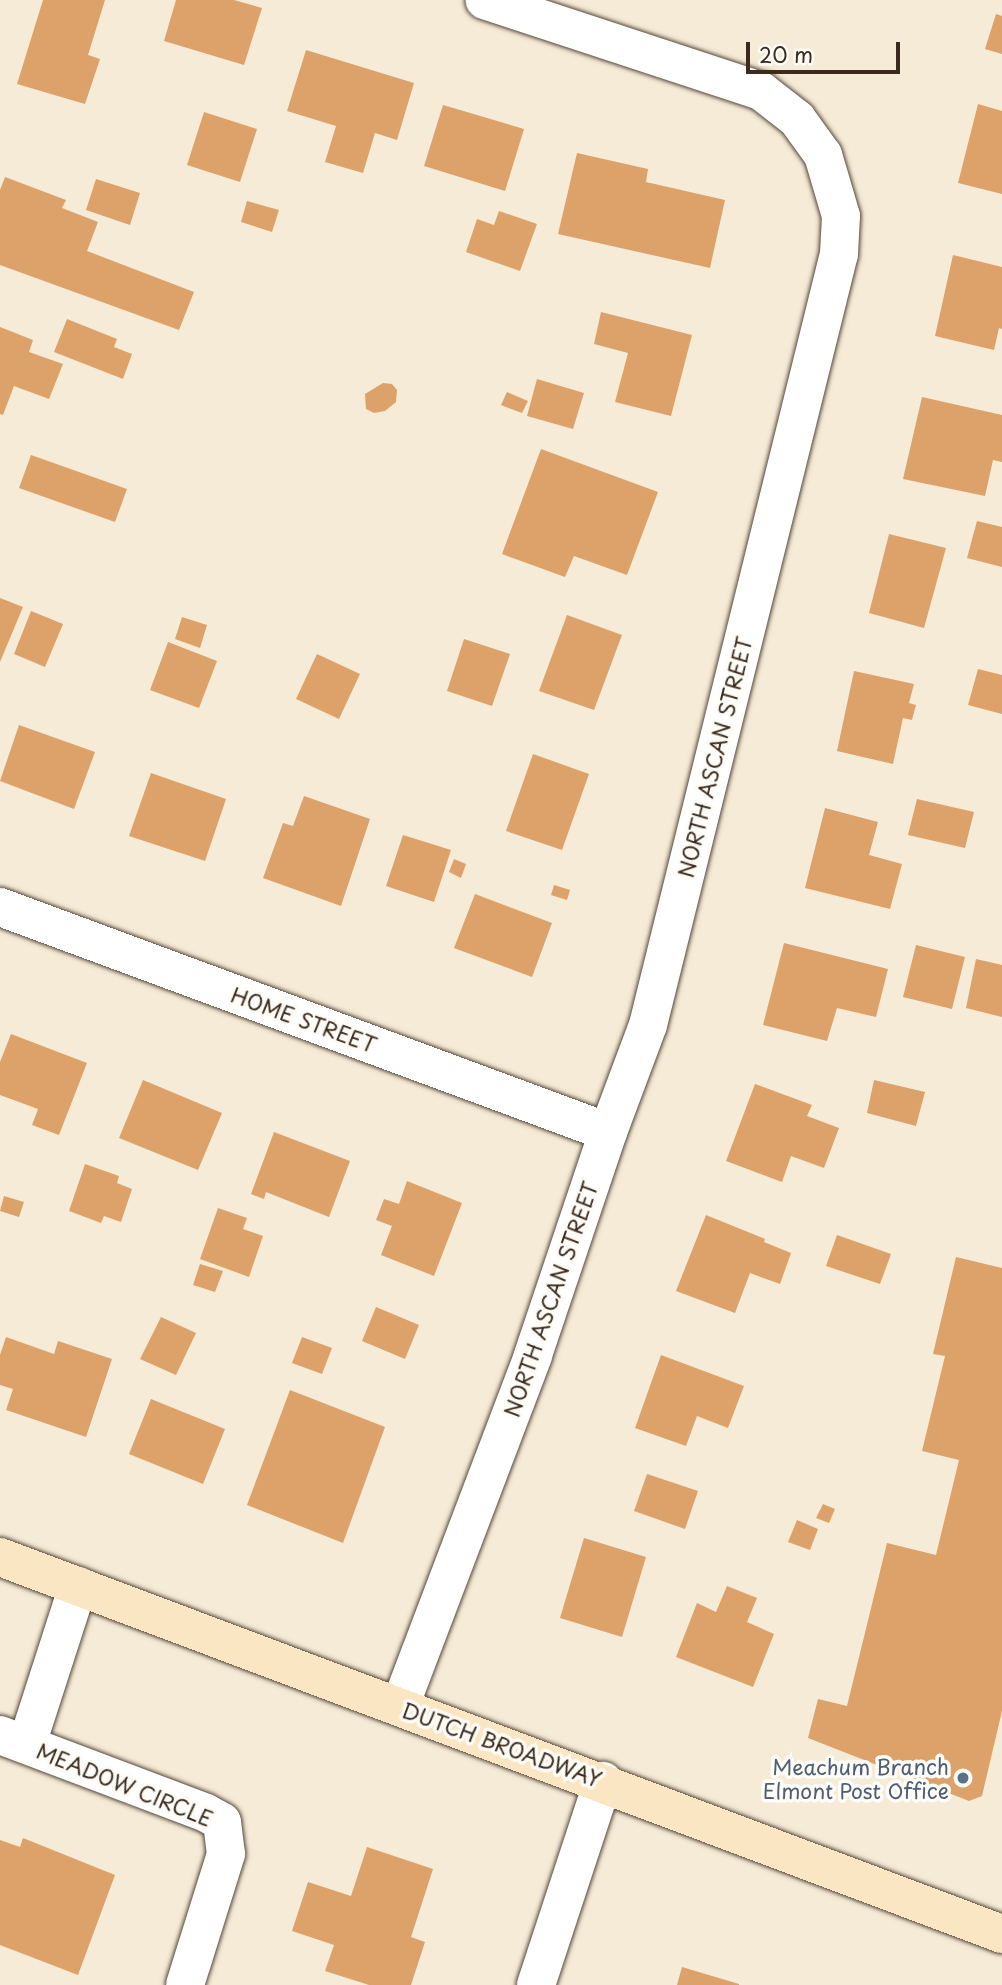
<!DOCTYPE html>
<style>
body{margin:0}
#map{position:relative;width:1002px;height:1985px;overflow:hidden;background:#f5ebd6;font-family:"Playpen Sans",sans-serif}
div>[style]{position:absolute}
.building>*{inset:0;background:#dda26a}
.roads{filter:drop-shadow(0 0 2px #57473a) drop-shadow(0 0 2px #57473a)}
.minor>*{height:38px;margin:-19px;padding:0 19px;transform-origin:19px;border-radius:19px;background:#fff}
.secondary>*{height:38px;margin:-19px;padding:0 19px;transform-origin:19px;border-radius:19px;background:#fbe6c4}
.dots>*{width:19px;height:19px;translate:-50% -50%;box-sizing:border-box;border:4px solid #fdfcf7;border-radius:50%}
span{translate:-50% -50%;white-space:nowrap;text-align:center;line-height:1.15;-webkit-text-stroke:7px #fdfcf7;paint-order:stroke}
.street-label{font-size:21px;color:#3b2a1e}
.service-label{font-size:21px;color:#4e5e75}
.right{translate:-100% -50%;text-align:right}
.scale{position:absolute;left:746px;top:42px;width:154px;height:32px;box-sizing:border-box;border:4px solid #3b2a1e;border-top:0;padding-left:9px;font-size:21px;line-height:24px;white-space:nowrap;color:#3b2a1e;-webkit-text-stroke:5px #fdfcf7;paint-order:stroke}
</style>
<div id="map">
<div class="building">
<i style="clip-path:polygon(43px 0,105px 0,88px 55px,100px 59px,85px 104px,17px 84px)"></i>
<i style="clip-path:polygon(176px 0,234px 0,262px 8px,244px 65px,164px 41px)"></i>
<i style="clip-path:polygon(996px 14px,1002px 16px,1002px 54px,985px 49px)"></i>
<i style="clip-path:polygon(306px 50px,414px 83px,397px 140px,375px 133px,363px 173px,325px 162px,336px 126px,287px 111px)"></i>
<i style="clip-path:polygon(978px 104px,1002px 111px,1002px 194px,958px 183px)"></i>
<i style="clip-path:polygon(443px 105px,524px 129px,505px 191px,424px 166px)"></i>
<i style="clip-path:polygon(204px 112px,257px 129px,240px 182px,187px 165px)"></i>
<i style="clip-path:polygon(577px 153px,648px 169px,646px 182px,725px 200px,710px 268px,558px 234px)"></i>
<i style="clip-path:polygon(5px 177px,66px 200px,62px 208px,98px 222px,87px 251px,194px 292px,179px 330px,0 265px,0 190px)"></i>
<i style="clip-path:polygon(96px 179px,140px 193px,130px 225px,86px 210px)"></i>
<i style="clip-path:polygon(247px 201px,279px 210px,272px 232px,241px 222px)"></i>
<i style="clip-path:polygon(499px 211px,537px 224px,520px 271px,466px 252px,477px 219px,494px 225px)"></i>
<i style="clip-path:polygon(953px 255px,1002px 267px,1002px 329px,999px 328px,994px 350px,935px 336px)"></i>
<i style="clip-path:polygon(601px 312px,692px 335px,671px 416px,615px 402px,628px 353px,594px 344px)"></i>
<i style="clip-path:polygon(67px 319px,117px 339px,114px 347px,132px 354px,123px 379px,54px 352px)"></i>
<i style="clip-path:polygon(0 327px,33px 340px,29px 352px,63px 364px,49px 399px,14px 386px,3px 415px,0 414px)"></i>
<i style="clip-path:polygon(537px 379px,584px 393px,573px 429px,527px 416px)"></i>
<i style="clip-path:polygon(383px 383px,392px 384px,397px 390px,396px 402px,385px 411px,374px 413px,366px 409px,365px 394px)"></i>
<i style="clip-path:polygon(507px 392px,528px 401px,522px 413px,501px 405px)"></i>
<i style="clip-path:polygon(922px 397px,1002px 415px,1002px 462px,993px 460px,985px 496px,903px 479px)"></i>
<i style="clip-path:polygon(541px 449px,658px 492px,627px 575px,574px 556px,565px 577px,502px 554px)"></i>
<i style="clip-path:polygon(31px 455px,127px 489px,115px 522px,19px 488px)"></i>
<i style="clip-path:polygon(977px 521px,1002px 527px,1002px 567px,967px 558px)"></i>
<i style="clip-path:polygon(889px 534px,946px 548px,924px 628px,869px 613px)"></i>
<i style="clip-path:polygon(0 598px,23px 607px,0 662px)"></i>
<i style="clip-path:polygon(31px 611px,63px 624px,45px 667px,14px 654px)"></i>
<i style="clip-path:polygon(567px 615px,622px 635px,594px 710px,539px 691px)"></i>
<i style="clip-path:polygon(182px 617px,207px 625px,200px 648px,175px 639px)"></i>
<i style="clip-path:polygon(464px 639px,510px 654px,492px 706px,447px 691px)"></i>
<i style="clip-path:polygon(168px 642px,217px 661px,199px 708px,150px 690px)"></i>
<i style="clip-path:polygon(317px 654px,360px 674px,339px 719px,296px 699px)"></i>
<i style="clip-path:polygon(978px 669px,1002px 675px,1002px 714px,968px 705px)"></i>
<i style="clip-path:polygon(854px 671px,914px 684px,909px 703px,916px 705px,912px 720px,903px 718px,893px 764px,837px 751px)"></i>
<i style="clip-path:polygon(19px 725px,95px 752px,74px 809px,0 781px)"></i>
<i style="clip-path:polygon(533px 754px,589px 774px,562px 850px,506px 831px)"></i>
<i style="clip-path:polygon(151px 773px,226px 799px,205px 861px,129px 836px)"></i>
<i style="clip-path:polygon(304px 796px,370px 819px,341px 906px,263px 878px,283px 823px,293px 826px)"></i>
<i style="clip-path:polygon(917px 799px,974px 812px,965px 848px,908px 835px)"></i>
<i style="clip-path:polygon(825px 808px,878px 822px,869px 855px,902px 864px,890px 909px,805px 888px)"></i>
<i style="clip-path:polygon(403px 835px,451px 850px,434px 902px,386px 886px)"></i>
<i style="clip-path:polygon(454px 859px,466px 864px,461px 878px,449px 872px)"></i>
<i style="clip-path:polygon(554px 885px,570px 890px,567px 900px,551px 895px)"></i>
<i style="clip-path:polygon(475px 894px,552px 923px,532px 977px,454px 948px)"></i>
<i style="clip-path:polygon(784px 943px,888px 969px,876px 1017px,837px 1008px,827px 1041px,763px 1025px)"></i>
<i style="clip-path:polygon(916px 945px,965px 957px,952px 1009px,903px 997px)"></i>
<i style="clip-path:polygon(976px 959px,1002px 965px,1002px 1017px,966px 1008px)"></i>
<i style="clip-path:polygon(11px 1034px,87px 1063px,59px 1135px,32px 1125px,38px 1109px,0 1095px,0 1062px)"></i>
<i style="clip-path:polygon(143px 1080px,222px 1113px,198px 1170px,119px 1138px)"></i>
<i style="clip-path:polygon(874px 1080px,925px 1092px,916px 1126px,867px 1113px)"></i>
<i style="clip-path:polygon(755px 1084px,812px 1105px,807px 1116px,839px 1128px,824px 1168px,791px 1156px,782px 1182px,726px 1161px)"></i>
<i style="clip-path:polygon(274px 1132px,350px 1161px,329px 1217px,266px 1192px,264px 1199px,251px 1194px)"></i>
<i style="clip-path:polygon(85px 1164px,119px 1176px,117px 1183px,132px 1189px,121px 1222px,104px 1216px,101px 1223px,69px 1211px)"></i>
<i style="clip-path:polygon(407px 1181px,462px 1203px,434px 1276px,381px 1255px,392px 1226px,376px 1220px,384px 1199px,399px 1204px)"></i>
<i style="clip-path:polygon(4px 1196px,24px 1202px,19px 1217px,0 1211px)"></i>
<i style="clip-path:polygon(218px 1208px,247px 1218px,243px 1229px,263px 1236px,249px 1277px,200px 1259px)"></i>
<i style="clip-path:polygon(706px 1215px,765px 1239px,764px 1242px,791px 1253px,780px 1284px,750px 1273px,735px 1313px,676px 1291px)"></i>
<i style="clip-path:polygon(837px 1235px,891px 1254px,880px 1284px,826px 1266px)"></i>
<i style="clip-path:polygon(956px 1257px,1002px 1268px,1002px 1711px,982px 1796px,969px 1801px,808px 1738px,818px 1699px,847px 1706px,887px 1543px,936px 1555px,959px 1460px,922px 1451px,945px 1356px,933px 1354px)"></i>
<i style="clip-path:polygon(200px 1264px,223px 1271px,215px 1292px,193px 1285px)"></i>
<i style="clip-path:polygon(376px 1307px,419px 1325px,405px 1359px,362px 1341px)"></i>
<i style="clip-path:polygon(161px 1317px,196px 1333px,176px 1375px,140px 1359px)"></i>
<i style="clip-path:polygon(6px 1337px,54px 1354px,58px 1341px,112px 1359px,86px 1437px,6px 1410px,13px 1389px,0 1385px,0 1355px)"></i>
<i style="clip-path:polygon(302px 1337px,332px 1348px,322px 1374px,292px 1363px)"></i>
<i style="clip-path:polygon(661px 1355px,744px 1386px,728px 1428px,697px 1416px,686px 1446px,635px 1428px)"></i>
<i style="clip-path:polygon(290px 1390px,385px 1427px,343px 1543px,247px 1505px)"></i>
<i style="clip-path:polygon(151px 1399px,225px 1429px,203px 1484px,129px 1454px)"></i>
<i style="clip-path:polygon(647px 1474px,698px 1491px,685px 1529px,634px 1511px)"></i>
<i style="clip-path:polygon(823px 1504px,835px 1509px,829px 1523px,816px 1518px)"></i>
<i style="clip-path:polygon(797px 1520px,818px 1529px,810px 1550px,788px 1542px)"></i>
<i style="clip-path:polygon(584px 1538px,646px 1557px,622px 1637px,560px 1618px)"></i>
<i style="clip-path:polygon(727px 1586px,757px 1598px,747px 1622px,774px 1634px,753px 1687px,676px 1657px,697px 1603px,716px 1612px)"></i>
<i style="clip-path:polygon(23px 1838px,115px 1875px,78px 1975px,0 1945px,0 1840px,20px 1847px)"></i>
<i style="clip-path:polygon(367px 1847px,433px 1869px,411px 1937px,425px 1942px,411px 1985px,369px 1985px,325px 1971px,334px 1945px,292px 1931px,308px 1882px,351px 1896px)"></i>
<i style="clip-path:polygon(682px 1967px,739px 1984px,739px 1985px,677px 1985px)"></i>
</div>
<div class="roads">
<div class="minor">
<i style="left:0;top:907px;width:648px;rotate:20.31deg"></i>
<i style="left:400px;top:1706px;width:375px;rotate:-69.2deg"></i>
<i style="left:533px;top:1355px;width:235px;rotate:-71.4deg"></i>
<i style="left:608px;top:1132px;width:114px;rotate:-69.5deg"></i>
<i style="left:648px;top:1025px;width:794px;rotate:-76.09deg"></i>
<i style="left:839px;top:254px;width:38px;rotate:-87deg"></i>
<i style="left:841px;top:216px;width:64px;rotate:-106.4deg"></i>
<i style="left:823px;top:155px;width:44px;rotate:-125.8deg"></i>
<i style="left:797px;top:119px;width:46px;rotate:-142.1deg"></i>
<i style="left:761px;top:91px;width:291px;rotate:-161.8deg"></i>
<i style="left:0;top:1735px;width:220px;rotate:20.7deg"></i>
<i style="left:206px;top:1813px;width:18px;rotate:29deg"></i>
<i style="left:222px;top:1822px;width:32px;rotate:83deg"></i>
<i style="left:226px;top:1854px;width:137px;rotate:107.4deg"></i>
<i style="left:27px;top:1744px;width:166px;rotate:-72.1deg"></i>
<i style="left:536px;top:1985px;width:215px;rotate:-71.8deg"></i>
</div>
<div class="secondary">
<i style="left:0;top:1557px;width:1071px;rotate:20.62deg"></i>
</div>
</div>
<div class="dots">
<i style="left:963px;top:1778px;background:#5c6f8a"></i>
</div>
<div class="street-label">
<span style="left:714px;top:757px;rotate:-76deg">NORTH ASCAN STREET</span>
<span style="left:304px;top:1019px;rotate:20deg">HOME STREET</span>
<span style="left:550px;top:1299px;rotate:-71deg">NORTH ASCAN STREET</span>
<span style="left:502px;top:1744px;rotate:20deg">DUTCH BROADWAY</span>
<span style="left:125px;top:1784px;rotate:22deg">MEADOW CIRCLE</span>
</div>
<div class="service-label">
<span class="right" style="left:949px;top:1778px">Meachum Branch<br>Elmont Post Office</span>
</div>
<div class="scale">20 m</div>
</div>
